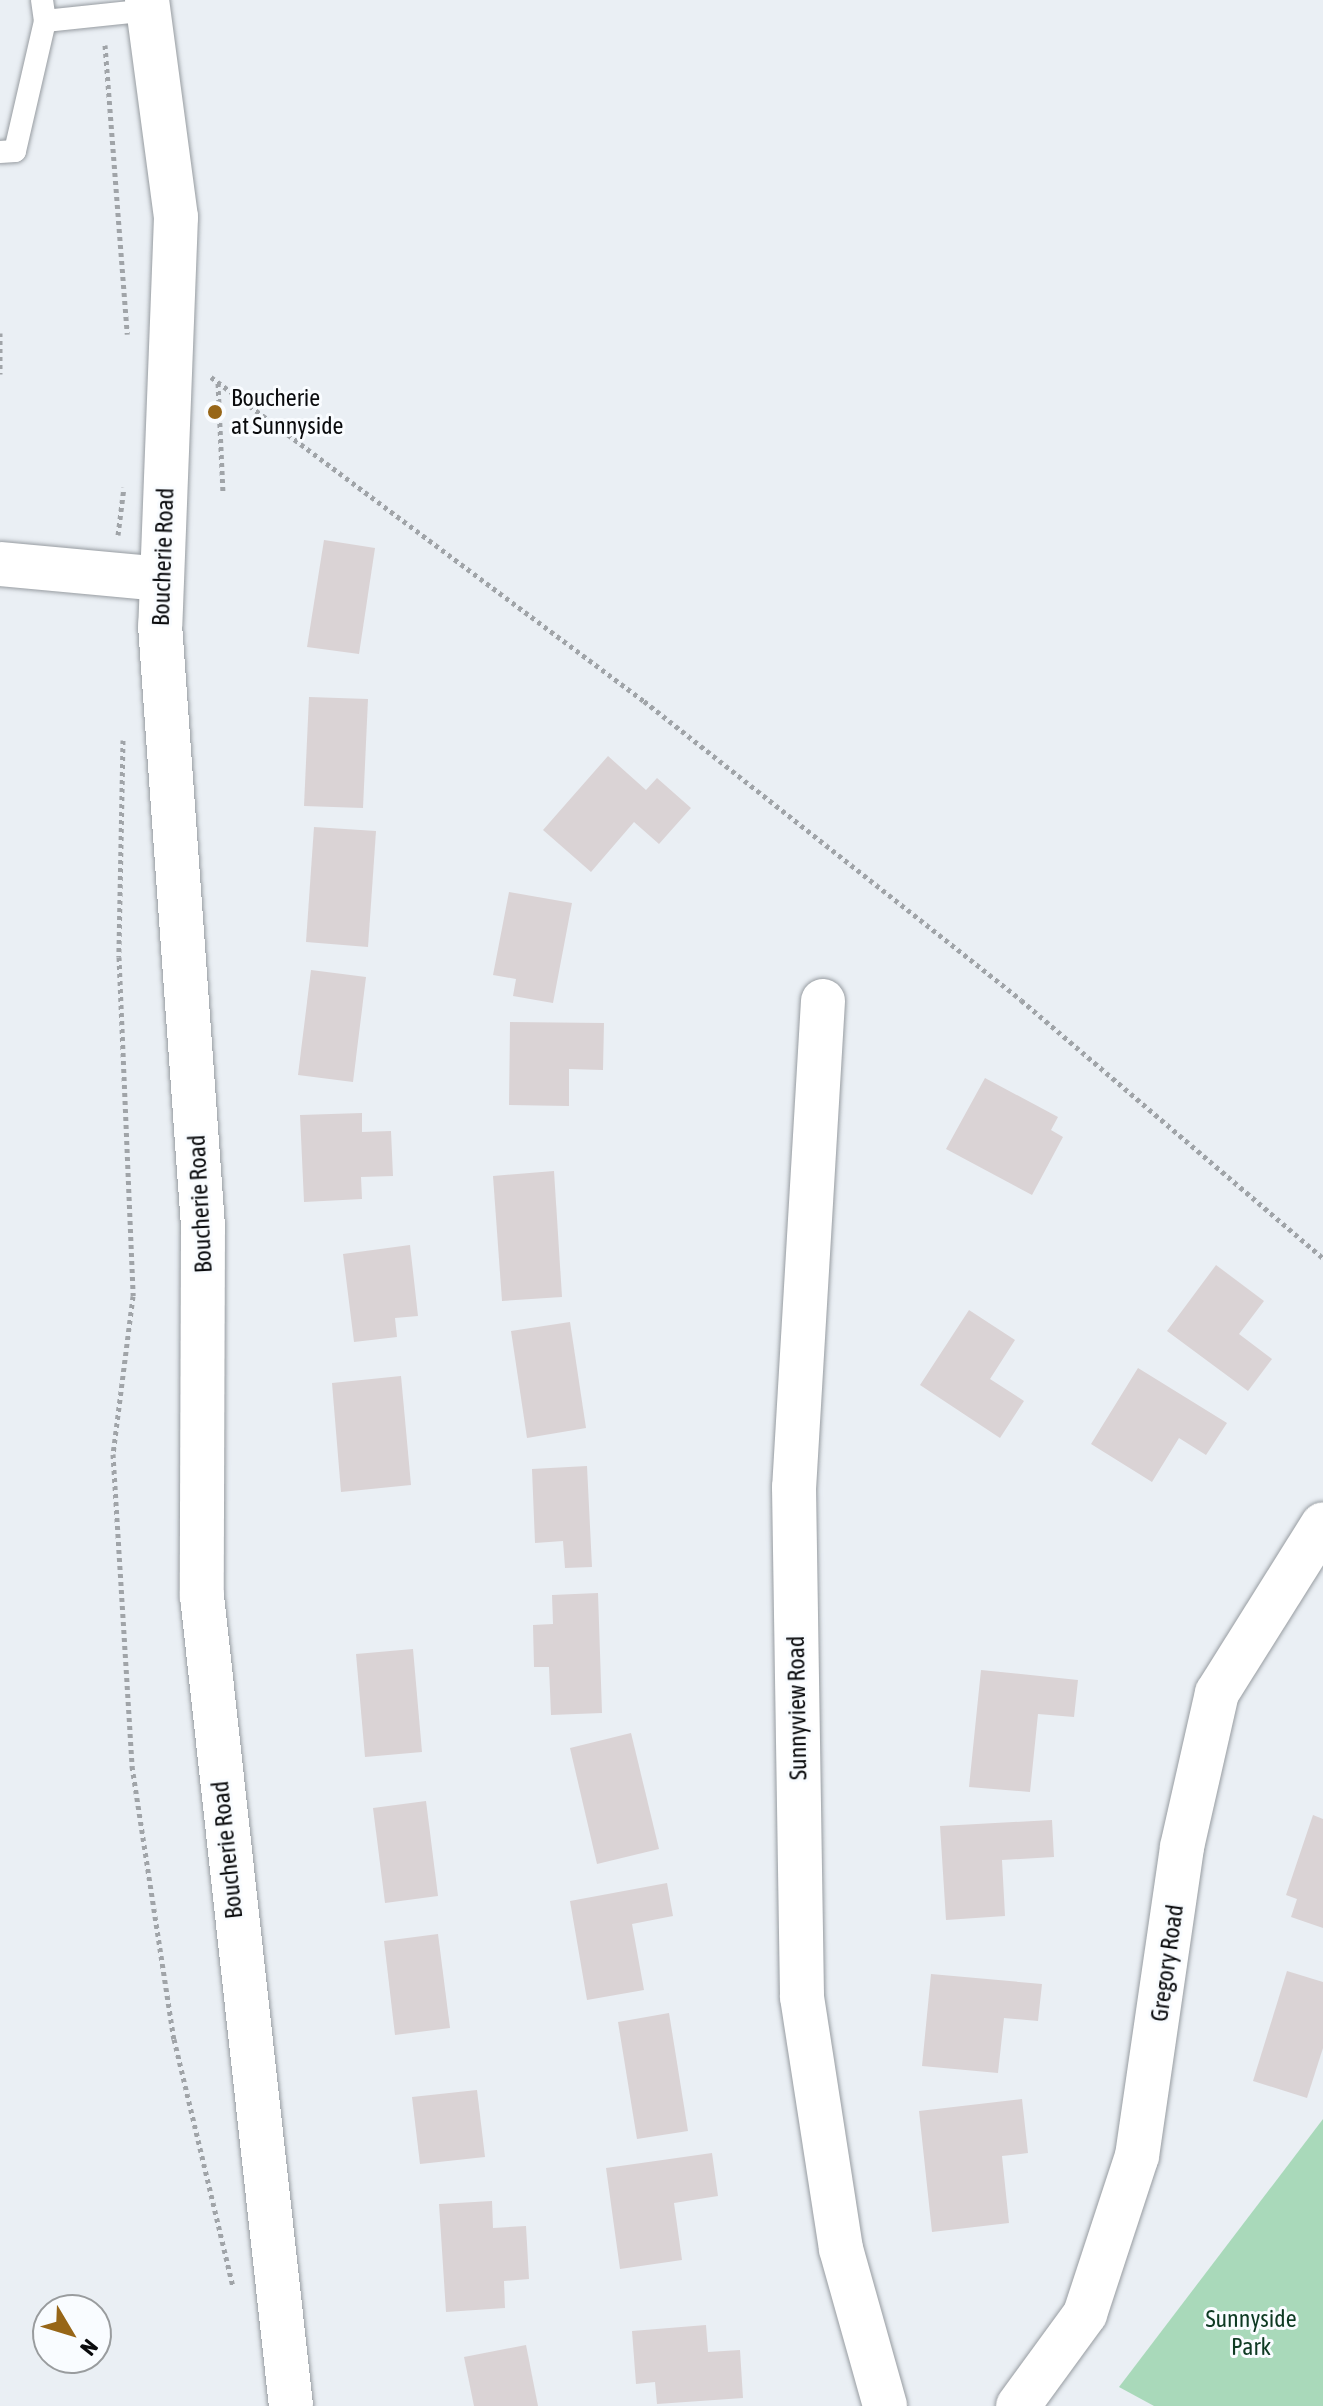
<!DOCTYPE html>
<style>
body{margin:0}
#map{position:relative;width:1323px;height:2406px;overflow:hidden;background:#eaeff4;font-family:"Asap Condensed",sans-serif}
div>[style]{position:absolute}
.green>*{inset:0;background:#a9d9ba}
.building>*{inset:0;background:#dad3d5}
.path>*{height:5px;margin-top:-2.5px;transform-origin:0;background:repeating-linear-gradient(90deg,#a0a4a8 0 4px,transparent 0 8px)}
.roads{filter:drop-shadow(0 0 2px #979ca1) drop-shadow(0 0 2px #979ca1)}
.lane>*{height:22px;margin:-11px;padding:0 11px;transform-origin:11px;border-radius:11px;background:#fff}
.street>*{height:44px;margin:-22px;padding:0 22px;transform-origin:22px;border-radius:22px;background:#fff}
.secondary>*{height:44px;margin:-22px;padding:0 22px;transform-origin:22px;border-radius:22px;background:#fff}
.dots>*{width:22px;height:22px;translate:-50% -50%;box-sizing:border-box;border:4px solid #f9fcff;border-radius:50%}
span{translate:-50% -50%;white-space:nowrap;text-align:center;line-height:1.15;-webkit-text-stroke:6px #f9fcff;paint-order:stroke}
.poi-label{font-size:24px;color:#0a0b0d}
.left{translate:0 -50%;text-align:left}
.street-label{font-size:24px;color:#0a0b0d}
.park-label{font-size:24px;color:#0e3a23}
.north{position:absolute;left:32px;top:2294px;width:80px;height:80px;box-sizing:border-box;background:#f9fcff;border:2px solid #999c9e;border-radius:50%;rotate:128deg;font-size:22px;font-weight:700;line-height:32px;text-align:center;color:#0a0b0d}
.north::after{content:'';display:block;margin:auto;width:28px;height:36px;background:#976618;clip-path:polygon(50% 0,100% 100%,50% 72%,0 100%)}
</style>
<div id="map">
<div class="green">
<i style="clip-path:polygon(1323px 2119px,1323px 2406px,1154px 2406px,1119px 2387px)"></i>
</div>
<div class="building">
<i style="clip-path:polygon(324px 540px,375px 548px,359px 654px,307px 647px)"></i>
<i style="clip-path:polygon(309px 697px,368px 699px,363px 808px,304px 806px)"></i>
<i style="clip-path:polygon(608px 756px,646px 790px,657px 778px,691px 808px,659px 844px,634px 822px,591px 872px,543px 830px)"></i>
<i style="clip-path:polygon(314px 827px,376px 831px,368px 947px,306px 942px)"></i>
<i style="clip-path:polygon(509px 892px,572px 903px,553px 1003px,513px 996px,516px 979px,493px 975px)"></i>
<i style="clip-path:polygon(311px 970px,366px 977px,353px 1082px,298px 1075px)"></i>
<i style="clip-path:polygon(510px 1022px,604px 1023px,603px 1070px,569px 1069px,569px 1106px,509px 1105px)"></i>
<i style="clip-path:polygon(985px 1078px,1058px 1117px,1051px 1130px,1063px 1137px,1032px 1195px,946px 1149px)"></i>
<i style="clip-path:polygon(362px 1113px,362px 1132px,391px 1131px,393px 1176px,361px 1177px,362px 1199px,304px 1202px,300px 1115px)"></i>
<i style="clip-path:polygon(554px 1171px,562px 1297px,502px 1301px,493px 1176px)"></i>
<i style="clip-path:polygon(410px 1245px,418px 1316px,395px 1318px,397px 1337px,354px 1342px,343px 1254px)"></i>
<i style="clip-path:polygon(1216px 1265px,1264px 1301px,1239px 1334px,1272px 1359px,1248px 1391px,1167px 1331px)"></i>
<i style="clip-path:polygon(969px 1310px,1015px 1340px,990px 1379px,1024px 1401px,1000px 1438px,920px 1385px)"></i>
<i style="clip-path:polygon(570px 1322px,586px 1428px,527px 1438px,511px 1331px)"></i>
<i style="clip-path:polygon(1138px 1368px,1227px 1423px,1206px 1455px,1179px 1438px,1152px 1482px,1091px 1444px)"></i>
<i style="clip-path:polygon(401px 1376px,411px 1485px,341px 1492px,332px 1383px)"></i>
<i style="clip-path:polygon(587px 1466px,592px 1567px,565px 1568px,563px 1541px,535px 1543px,532px 1469px)"></i>
<i style="clip-path:polygon(598px 1593px,602px 1713px,551px 1715px,549px 1667px,534px 1667px,533px 1625px,553px 1624px,552px 1595px)"></i>
<i style="clip-path:polygon(413px 1649px,422px 1752px,365px 1757px,356px 1654px)"></i>
<i style="clip-path:polygon(981px 1670px,1078px 1680px,1074px 1717px,1038px 1714px,1030px 1792px,969px 1787px)"></i>
<i style="clip-path:polygon(631px 1733px,659px 1849px,597px 1864px,570px 1748px)"></i>
<i style="clip-path:polygon(426px 1801px,438px 1896px,385px 1903px,373px 1808px)"></i>
<i style="clip-path:polygon(1313px 1815px,1323px 1819px,1323px 1928px,1291px 1917px,1297px 1899px,1286px 1895px)"></i>
<i style="clip-path:polygon(1052px 1820px,1054px 1857px,1002px 1860px,1005px 1916px,946px 1920px,940px 1826px)"></i>
<i style="clip-path:polygon(667px 1883px,673px 1916px,632px 1924px,644px 1990px,587px 2000px,570px 1901px)"></i>
<i style="clip-path:polygon(438px 1934px,450px 2028px,395px 2035px,384px 1941px)"></i>
<i style="clip-path:polygon(1287px 1971px,1323px 1982px,1323px 2048px,1307px 2098px,1253px 2081px)"></i>
<i style="clip-path:polygon(931px 1974px,1042px 1984px,1038px 2021px,1004px 2018px,998px 2073px,922px 2066px)"></i>
<i style="clip-path:polygon(669px 2013px,688px 2131px,637px 2139px,618px 2022px)"></i>
<i style="clip-path:polygon(477px 2090px,485px 2157px,420px 2164px,412px 2097px)"></i>
<i style="clip-path:polygon(1022px 2099px,1028px 2153px,1002px 2156px,1009px 2223px,932px 2232px,919px 2111px)"></i>
<i style="clip-path:polygon(712px 2153px,718px 2196px,674px 2203px,682px 2260px,620px 2269px,606px 2168px)"></i>
<i style="clip-path:polygon(492px 2201px,493px 2228px,526px 2226px,529px 2279px,504px 2281px,505px 2308px,446px 2312px,439px 2204px)"></i>
<i style="clip-path:polygon(706px 2325px,708px 2352px,740px 2350px,743px 2398px,657px 2404px,655px 2382px,636px 2384px,632px 2331px)"></i>
<i style="clip-path:polygon(526px 2345px,538px 2406px,474px 2406px,464px 2357px)"></i>
</div>
<div class="path">
<i style="left:105px;top:45px;width:290px;rotate:85.6deg"></i>
<i style="left:0;top:333px;width:41px;rotate:90deg"></i>
<i style="left:211px;top:377px;width:541px;rotate:36.81deg"></i>
<i style="left:644px;top:701px;width:481px;rotate:38.4deg"></i>
<i style="left:1021px;top:1000px;width:397px;rotate:40.5deg"></i>
<i style="left:218px;top:383px;width:111px;rotate:87.4deg"></i>
<i style="left:118px;top:535px;width:48px;rotate:-82.9deg"></i>
<i style="left:123px;top:740px;width:217px;rotate:91.1deg"></i>
<i style="left:119px;top:957px;width:339px;rotate:87.6deg"></i>
<i style="left:133px;top:1296px;width:159px;rotate:97.2deg"></i>
<i style="left:113px;top:1454px;width:313px;rotate:86.5deg"></i>
<i style="left:132px;top:1766px;width:276px;rotate:81.3deg"></i>
<i style="left:174px;top:2039px;width:254px;rotate:76.6deg"></i>
</div>
<div class="roads">
<div class="lane">
<i style="left:42px;top:0;width:21px;rotate:82deg"></i>
<i style="left:45px;top:21px;width:105px;rotate:-6deg"></i>
<i style="left:0;top:152px;width:15px;rotate:-4deg"></i>
<i style="left:15px;top:151px;width:133px;rotate:-77deg"></i>
</div>
<div class="street">
<i style="left:0;top:564px;width:162px;rotate:5.3deg"></i>
<i style="left:823px;top:1001px;width:487px;rotate:93.4deg"></i>
<i style="left:794px;top:1487px;width:510px;rotate:89.1deg"></i>
<i style="left:802px;top:1997px;width:255px;rotate:81.2deg"></i>
<i style="left:841px;top:2249px;width:163px;rotate:74.3deg"></i>
<i style="left:1018px;top:2406px;width:114px;rotate:-53.9deg"></i>
<i style="left:1085px;top:2314px;width:166px;rotate:-71.8deg"></i>
<i style="left:1137px;top:2156px;width:312px;rotate:-81.7deg"></i>
<i style="left:1182px;top:1847px;width:158px;rotate:-77.2deg"></i>
<i style="left:1217px;top:1693px;width:199px;rotate:-57.9deg"></i>
</div>
<div class="secondary">
<i style="left:147px;top:0;width:219px;rotate:82.4deg"></i>
<i style="left:176px;top:217px;width:408px;rotate:92.2deg"></i>
<i style="left:160px;top:625px;width:603px;rotate:85.91deg"></i>
<i style="left:203px;top:1226px;width:370px;rotate:90.2deg"></i>
<i style="left:202px;top:1596px;width:815px;rotate:83.73deg"></i>
</div>
</div>
<div class="dots">
<i style="left:215px;top:412px;background:#976618"></i>
</div>
<div class="poi-label">
<span class="left" style="left:231px;top:412px">Boucherie<br>at Sunnyside</span>
</div>
<div class="street-label">
<span style="left:163px;top:557px;rotate:-88deg">Boucherie Road</span>
<span style="left:200px;top:1204px;rotate:-93deg">Boucherie Road</span>
<span style="left:797px;top:1708px;rotate:-91deg">Sunnyview Road</span>
<span style="left:227px;top:1850px;rotate:-96deg">Boucherie Road</span>
<span style="left:1167px;top:1963px;rotate:-82deg">Gregory Road</span>
</div>
<div class="park-label">
<span style="left:1251px;top:2333px">Sunnyside<br>Park</span>
</div>
<div class="north">N</div>
</div>
